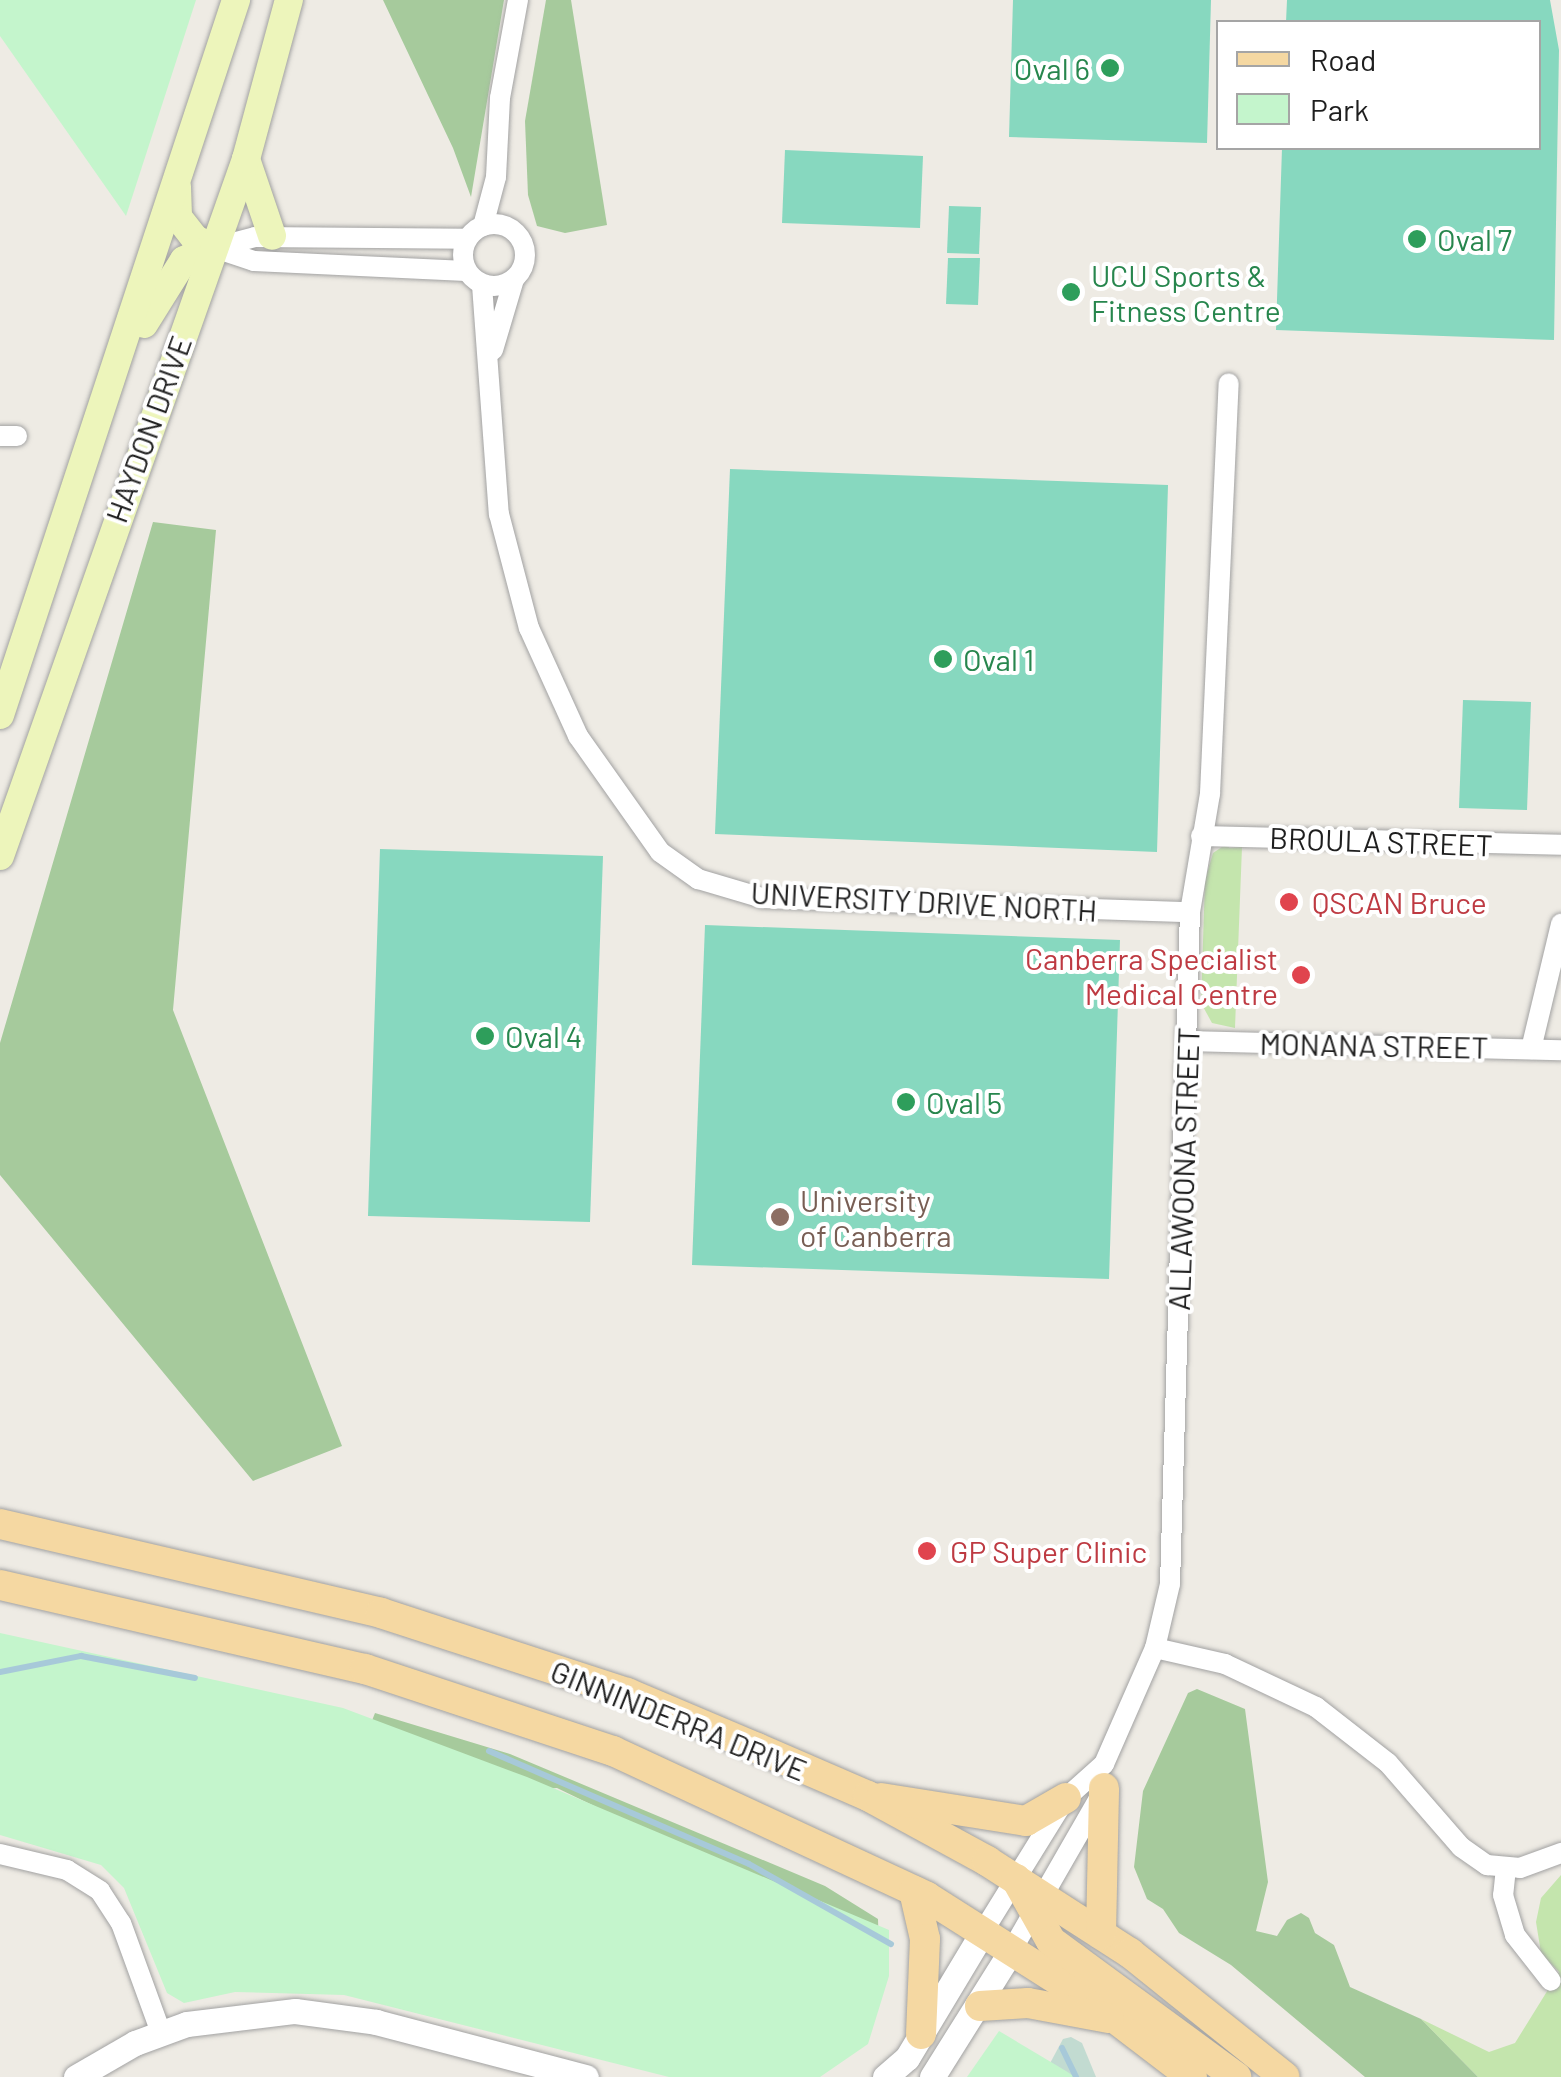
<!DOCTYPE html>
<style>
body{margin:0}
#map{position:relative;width:1561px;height:2077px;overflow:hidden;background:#eeebe4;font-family:Barlow,sans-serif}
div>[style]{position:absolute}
.grass>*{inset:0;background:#c4e5ad}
.forest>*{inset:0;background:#a6ca9c}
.wetland>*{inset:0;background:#c2dbd1}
.park>*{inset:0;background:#c4f5cc}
.pitch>*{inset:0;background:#87d8bf}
.stream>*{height:6px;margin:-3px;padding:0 3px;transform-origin:3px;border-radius:3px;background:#a7c9d9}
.roads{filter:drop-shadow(0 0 2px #a2a2a2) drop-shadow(0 0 2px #a2a2a2)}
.minor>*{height:20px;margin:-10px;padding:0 10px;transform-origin:10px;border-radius:10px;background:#fff}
.minor>.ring{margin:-10px;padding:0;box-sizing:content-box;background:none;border:20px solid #fff;border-radius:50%}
.tertiary>*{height:25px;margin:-12.5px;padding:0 12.5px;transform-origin:12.5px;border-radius:12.5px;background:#fff}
.secondary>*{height:28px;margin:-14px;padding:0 14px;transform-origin:14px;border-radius:14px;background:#edf5bb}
.primary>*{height:30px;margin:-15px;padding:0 15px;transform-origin:15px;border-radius:15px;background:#f5d8a2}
.dots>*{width:28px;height:28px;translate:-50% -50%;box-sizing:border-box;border:5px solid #fff;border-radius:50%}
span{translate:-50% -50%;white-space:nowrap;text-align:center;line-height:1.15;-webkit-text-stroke:8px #fff;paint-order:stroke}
.leisure-label{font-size:30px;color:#27864d}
.right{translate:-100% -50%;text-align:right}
.left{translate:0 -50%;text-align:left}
.street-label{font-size:30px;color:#1e1e1e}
.health-label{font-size:30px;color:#be3a42}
.education-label{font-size:30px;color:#785e54}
.legend{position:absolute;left:1216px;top:20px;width:325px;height:130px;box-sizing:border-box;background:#fff;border:2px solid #a5a5a5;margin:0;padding:12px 18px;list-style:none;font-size:30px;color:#1e1e1e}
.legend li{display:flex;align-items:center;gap:20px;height:50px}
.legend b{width:50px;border:2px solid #a5a5a5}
</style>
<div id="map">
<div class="grass">
<i style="clip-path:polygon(1228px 843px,1229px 848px,1242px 847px,1235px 1028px,1212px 1023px,1201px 1003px,1205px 880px,1213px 853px)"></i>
<i style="clip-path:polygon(1561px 1875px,1561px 2077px,1478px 2077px,1421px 2019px,1489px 2052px,1515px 2043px,1559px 1972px,1541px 1953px,1536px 1922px,1541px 1898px)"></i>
</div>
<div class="forest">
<i style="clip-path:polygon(383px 0,504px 0,471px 197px,453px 148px)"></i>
<i style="clip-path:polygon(546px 0,571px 0,607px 225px,565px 233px,537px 226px,528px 195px,525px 121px)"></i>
<i style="clip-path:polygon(153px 522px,216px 530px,173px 1010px,342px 1446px,253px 1481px,0 1175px,0 1043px)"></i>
<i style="clip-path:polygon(1197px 1689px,1245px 1709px,1268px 1882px,1256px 1931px,1277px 1936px,1287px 1920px,1301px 1913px,1309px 1918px,1315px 1933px,1334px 1945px,1350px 1987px,1421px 2019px,1478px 2077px,1365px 2077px,1231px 1965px,1179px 1933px,1163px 1909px,1147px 1899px,1134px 1867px,1143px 1791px,1188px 1693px)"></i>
<i style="clip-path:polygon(375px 1713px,510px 1754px,825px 1886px,878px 1919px,880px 1990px,648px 1832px,557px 1788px,460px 1793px,367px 1733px)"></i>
</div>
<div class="wetland">
<i style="clip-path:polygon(1071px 2037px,1082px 2043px,1096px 2077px,1052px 2077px,1048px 2067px,1063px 2039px)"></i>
</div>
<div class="park">
<i style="clip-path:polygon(0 0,196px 0,126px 216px,0 36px)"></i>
<i style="clip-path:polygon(0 1633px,343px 1708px,527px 1777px,889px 1930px,889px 1976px,868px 2044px,820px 2077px,669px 2077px,344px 1995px,235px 1992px,184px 2003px,167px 1993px,124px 1888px,101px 1865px,0 1835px)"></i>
<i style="clip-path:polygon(999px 2031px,1066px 2071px,1075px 2077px,967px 2077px)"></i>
</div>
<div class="pitch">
<i style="clip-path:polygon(1013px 0,1211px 0,1207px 143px,1009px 137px)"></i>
<i style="clip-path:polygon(1287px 0,1550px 0,1559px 50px,1554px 340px,1276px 330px,1282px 148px,1538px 148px,1538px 22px,1286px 22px)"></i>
<i style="clip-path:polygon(785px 150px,923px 156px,920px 228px,782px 223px)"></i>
<i style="clip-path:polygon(949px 206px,981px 207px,979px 254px,947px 253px)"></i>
<i style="clip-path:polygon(948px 258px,980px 258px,978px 305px,946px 304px)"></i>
<i style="clip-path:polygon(730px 469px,1168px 485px,1157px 852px,715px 834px)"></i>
<i style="clip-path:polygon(1463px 700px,1531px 702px,1527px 810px,1459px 808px)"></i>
<i style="clip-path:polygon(380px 849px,603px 856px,590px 1222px,368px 1216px)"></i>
<i style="clip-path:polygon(705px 925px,1120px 940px,1109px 1279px,692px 1265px)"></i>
</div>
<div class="stream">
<i style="left:0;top:1672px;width:83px;rotate:-11.2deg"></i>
<i style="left:81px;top:1656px;width:116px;rotate:10.9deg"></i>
<i style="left:489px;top:1751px;width:283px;rotate:23.5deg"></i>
<i style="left:749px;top:1864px;width:163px;rotate:29.4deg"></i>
<i style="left:1062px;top:2048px;width:32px;rotate:64deg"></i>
</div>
<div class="roads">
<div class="minor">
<i class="ring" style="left:463px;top:224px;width:42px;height:42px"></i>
<i style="left:483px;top:226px;width:51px;rotate:-75.1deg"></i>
<i style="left:496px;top:177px;width:79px;rotate:-87.1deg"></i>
<i style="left:500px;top:98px;width:100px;rotate:-79.6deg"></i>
<i style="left:214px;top:248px;width:42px;rotate:-15deg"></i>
<i style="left:255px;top:237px;width:212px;rotate:0.5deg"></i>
<i style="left:215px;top:248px;width:41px;rotate:18.4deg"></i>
<i style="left:254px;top:261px;width:212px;rotate:2.7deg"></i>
<i style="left:482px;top:285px;width:230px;rotate:85.8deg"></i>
<i style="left:499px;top:514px;width:118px;rotate:75.3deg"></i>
<i style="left:529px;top:628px;width:119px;rotate:65.6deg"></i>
<i style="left:578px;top:736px;width:142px;rotate:54.7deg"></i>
<i style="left:660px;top:852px;width:47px;rotate:35.4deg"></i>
<i style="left:698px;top:879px;width:67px;rotate:16.5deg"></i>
<i style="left:762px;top:898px;width:428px;rotate:1.9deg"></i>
<i style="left:493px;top:350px;width:74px;rotate:-73.5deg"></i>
<i style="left:0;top:436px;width:17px"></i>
<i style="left:1201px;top:836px;width:360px;rotate:1.4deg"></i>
<i style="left:1186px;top:1041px;width:375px;rotate:1.4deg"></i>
<i style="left:1531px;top:1049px;width:129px;rotate:-76.5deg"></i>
<i style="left:1155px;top:1648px;width:72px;rotate:12.9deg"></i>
<i style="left:1225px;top:1664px;width:101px;rotate:25.3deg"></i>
<i style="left:1316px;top:1707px;width:91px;rotate:37.9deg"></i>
<i style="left:1388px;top:1763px;width:111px;rotate:49deg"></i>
<i style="left:1461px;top:1847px;width:32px;rotate:35deg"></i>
<i style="left:1487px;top:1865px;width:33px;rotate:5deg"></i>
<i style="left:1520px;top:1868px;width:44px;rotate:-20.1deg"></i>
<i style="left:0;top:1854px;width:69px;rotate:13.4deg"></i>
<i style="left:67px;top:1870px;width:39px;rotate:32deg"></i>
<i style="left:100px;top:1891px;width:38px;rotate:57deg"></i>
<i style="left:121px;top:1923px;width:117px;rotate:70deg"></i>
<i style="left:1506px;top:1868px;width:27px;rotate:96deg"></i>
<i style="left:1503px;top:1895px;width:42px;rotate:73.3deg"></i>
<i style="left:1515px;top:1935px;width:58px;rotate:52deg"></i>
<i style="left:984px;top:1930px;width:155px;rotate:-58.2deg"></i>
<i style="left:1066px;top:1798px;width:51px;rotate:-41.8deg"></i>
<i style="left:1104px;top:1764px;width:127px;rotate:-66.3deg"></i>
<i style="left:1155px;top:1648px;width:66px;rotate:-76.8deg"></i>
<i style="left:1170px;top:1584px;width:672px;rotate:-88.3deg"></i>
<i style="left:1190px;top:912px;width:120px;rotate:-80.4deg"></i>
<i style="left:1210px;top:794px;width:411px;rotate:-87.4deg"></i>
<i style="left:1013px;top:1948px;width:177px;rotate:-60.1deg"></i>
</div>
<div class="tertiary">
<i style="left:76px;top:2077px;width:68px;rotate:-30deg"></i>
<i style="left:135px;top:2043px;width:55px;rotate:-20.1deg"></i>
<i style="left:187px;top:2024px;width:109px;rotate:-6.9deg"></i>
<i style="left:295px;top:2011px;width:82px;rotate:7.7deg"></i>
<i style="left:376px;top:2022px;width:217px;rotate:14.7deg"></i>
<i style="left:885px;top:2077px;width:29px;rotate:-41deg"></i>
<i style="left:907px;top:2058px;width:149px;rotate:-59deg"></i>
<i style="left:932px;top:2077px;width:152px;rotate:-57.9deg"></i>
</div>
<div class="secondary">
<i style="left:246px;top:159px;width:81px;rotate:71.3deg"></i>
<i style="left:177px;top:187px;width:30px;rotate:88deg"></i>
<i style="left:178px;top:217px;width:28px;rotate:52deg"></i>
<i style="left:195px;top:239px;width:21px;rotate:25deg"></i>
<i style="left:144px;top:324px;width:75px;rotate:-58deg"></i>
<i style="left:184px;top:260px;width:32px;rotate:-22deg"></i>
<i style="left:0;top:715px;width:753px;rotate:-71.73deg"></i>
<i style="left:0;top:856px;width:739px;rotate:-70.56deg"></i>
<i style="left:246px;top:159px;width:165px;rotate:-74.9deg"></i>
</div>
<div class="primary">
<i style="left:0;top:1524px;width:391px;rotate:13.1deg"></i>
<i style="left:381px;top:1613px;width:259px;rotate:18deg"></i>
<i style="left:627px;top:1693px;width:141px;rotate:22.9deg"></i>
<i style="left:757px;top:1748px;width:121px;rotate:23.4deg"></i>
<i style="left:868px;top:1796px;width:136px;rotate:28.6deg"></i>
<i style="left:987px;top:1861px;width:170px;rotate:32.8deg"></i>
<i style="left:1130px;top:1953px;width:198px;rotate:38.7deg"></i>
<i style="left:0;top:1585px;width:375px;rotate:13deg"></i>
<i style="left:365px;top:1669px;width:261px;rotate:18.3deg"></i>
<i style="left:613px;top:1751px;width:346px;rotate:24.9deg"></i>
<i style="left:927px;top:1897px;width:204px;rotate:32.4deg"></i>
<i style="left:1099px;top:2006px;width:117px;rotate:37.4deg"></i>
<i style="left:881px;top:1798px;width:147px;rotate:9deg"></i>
<i style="left:1026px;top:1821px;width:46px;rotate:-29.9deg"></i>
<i style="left:1016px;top:1879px;width:71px;rotate:60.6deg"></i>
<i style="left:1051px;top:1941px;width:230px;rotate:36.3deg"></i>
<i style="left:914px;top:1891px;width:49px;rotate:77.1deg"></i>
<i style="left:925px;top:1939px;width:95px;rotate:92.4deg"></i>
<i style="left:1101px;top:1934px;width:146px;rotate:-88.8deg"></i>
<i style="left:980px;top:2006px;width:48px;rotate:-3.6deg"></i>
<i style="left:1028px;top:2003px;width:82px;rotate:10.5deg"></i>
</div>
</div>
<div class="dots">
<i style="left:1110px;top:68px;background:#2e9e5b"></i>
<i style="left:1417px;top:239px;background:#2e9e5b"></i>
<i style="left:1071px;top:292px;background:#2e9e5b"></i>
<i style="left:943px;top:659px;background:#2e9e5b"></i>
<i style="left:1289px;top:902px;background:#e0444e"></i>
<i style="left:1301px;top:975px;background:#e0444e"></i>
<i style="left:485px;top:1036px;background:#2e9e5b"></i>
<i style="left:906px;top:1102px;background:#2e9e5b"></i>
<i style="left:780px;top:1217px;background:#8d6e63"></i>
<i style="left:927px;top:1551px;background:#e0444e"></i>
</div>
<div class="leisure-label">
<span class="right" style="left:1090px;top:68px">Oval 6</span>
<span class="left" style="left:1437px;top:239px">Oval 7</span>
<span class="left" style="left:1091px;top:292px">UCU Sports &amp;<br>Fitness Centre</span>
<span class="left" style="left:963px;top:659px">Oval 1</span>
<span class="left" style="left:505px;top:1036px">Oval 4</span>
<span class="left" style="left:926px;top:1102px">Oval 5</span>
</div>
<div class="street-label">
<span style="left:148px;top:429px;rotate:-70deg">HAYDON DRIVE</span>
<span style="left:1381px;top:841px;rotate:2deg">BROULA STREET</span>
<span style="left:924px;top:901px;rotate:3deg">UNIVERSITY DRIVE NORTH</span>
<span style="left:1374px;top:1045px;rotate:1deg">MONANA STREET</span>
<span style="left:1183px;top:1169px;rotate:-88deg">ALLAWOONA STREET</span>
<span style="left:679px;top:1720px;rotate:22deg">GINNINDERRA DRIVE</span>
</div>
<div class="health-label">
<span class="left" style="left:1312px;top:902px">QSCAN Bruce</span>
<span class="right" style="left:1278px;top:975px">Canberra Specialist<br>Medical Centre</span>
<span class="left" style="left:950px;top:1551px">GP Super Clinic</span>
</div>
<div class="education-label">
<span class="left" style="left:800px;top:1217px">University<br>of Canberra</span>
</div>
<ul class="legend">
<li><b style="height:12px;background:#f5d8a2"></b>Road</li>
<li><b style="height:28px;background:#c4f5cc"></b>Park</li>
</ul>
</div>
